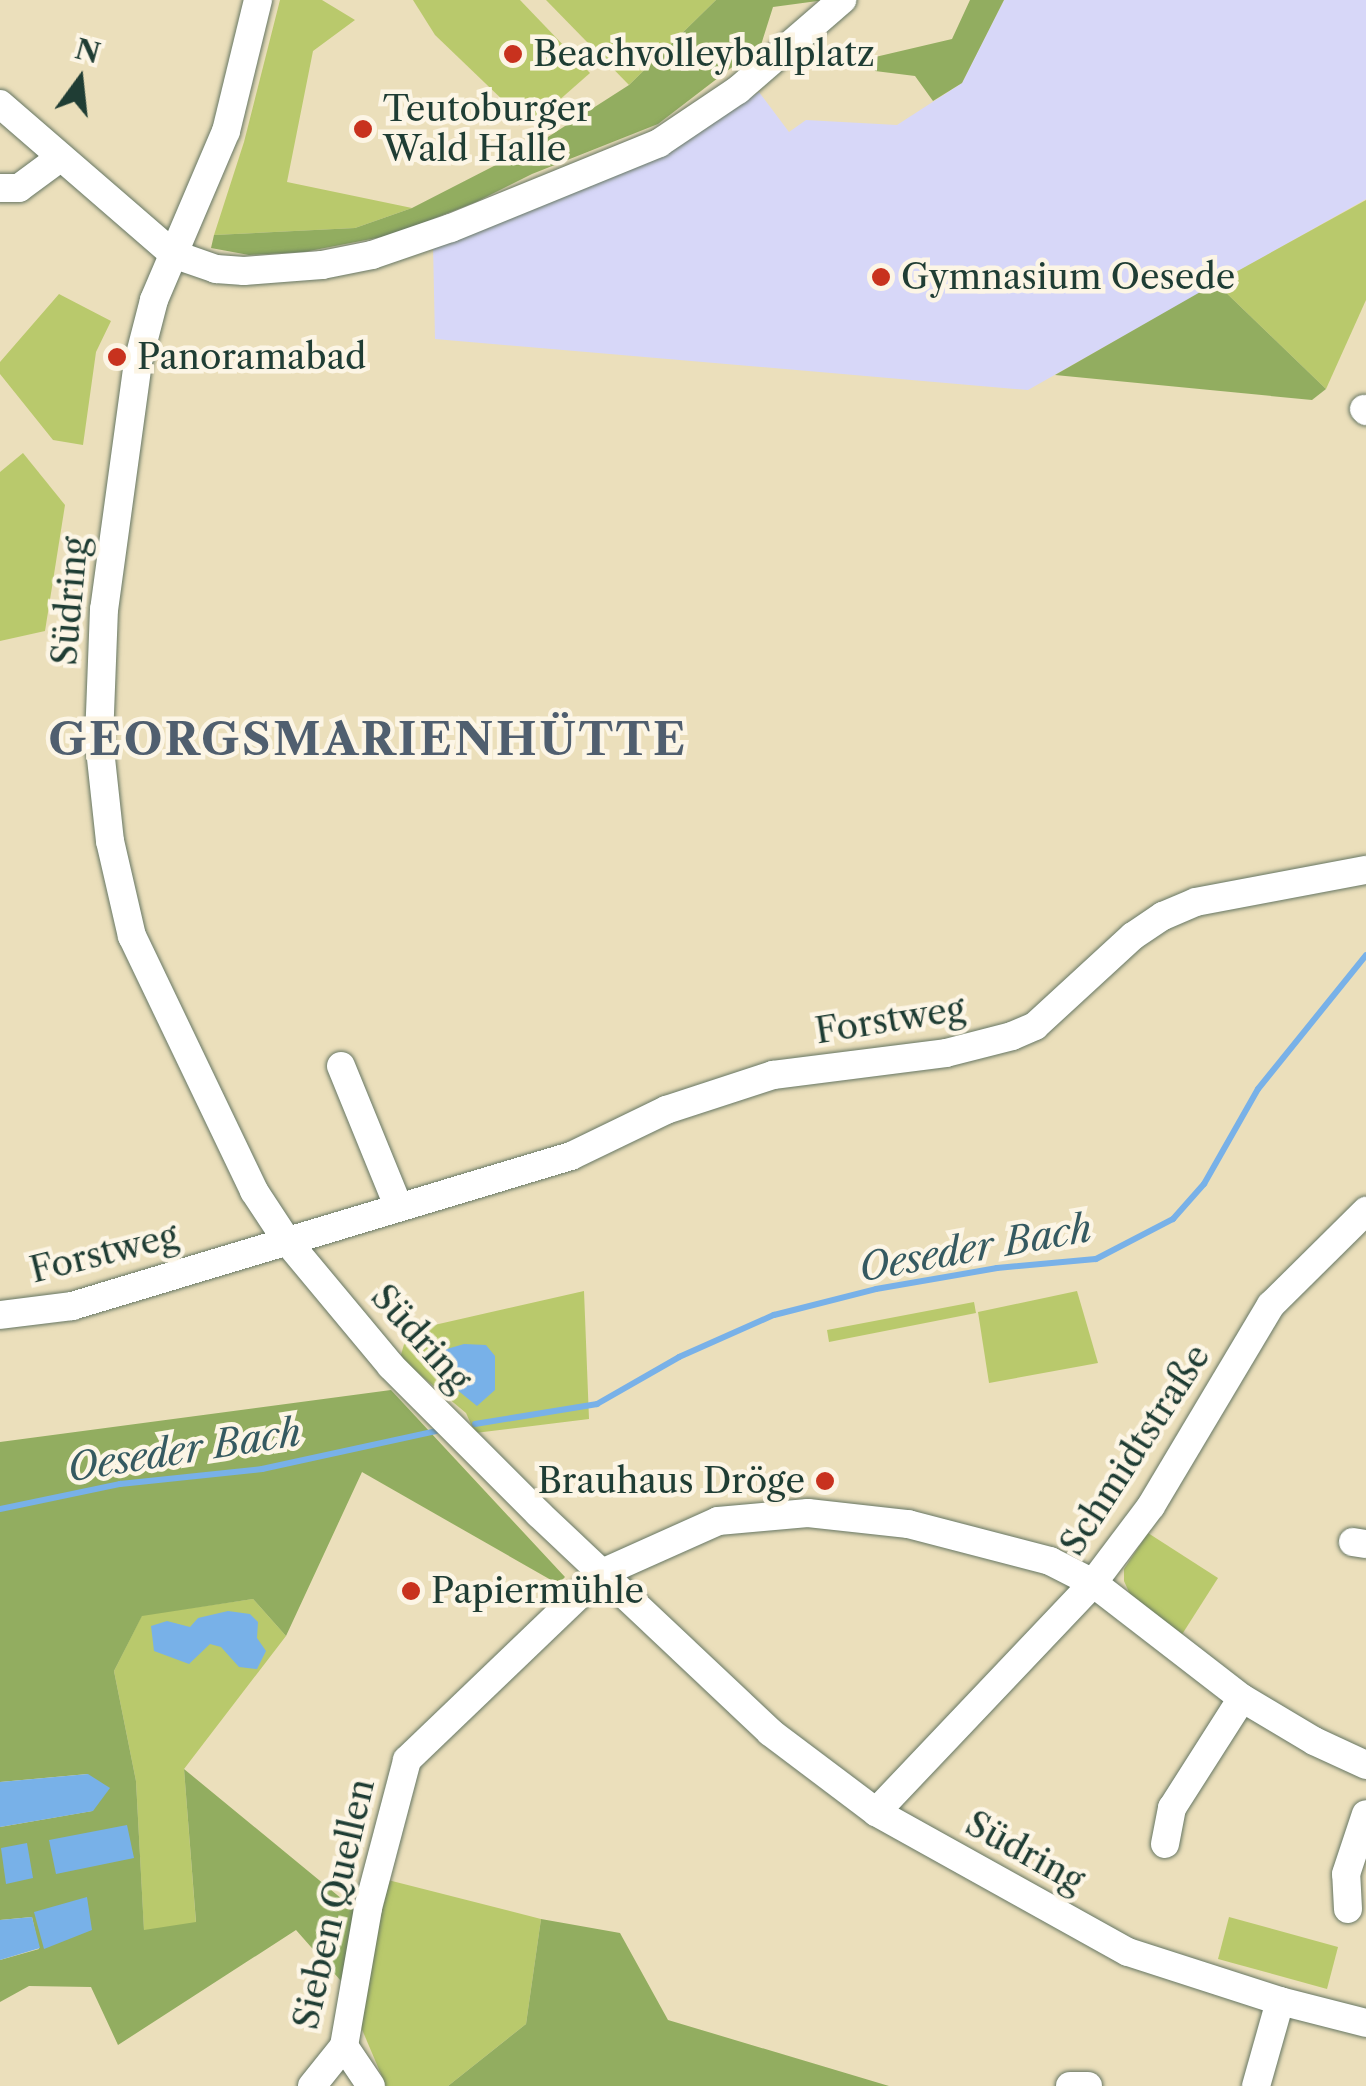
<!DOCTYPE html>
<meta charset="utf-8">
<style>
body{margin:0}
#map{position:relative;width:1366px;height:2086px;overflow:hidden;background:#ebdfbb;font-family:"Libre Caslon Text",serif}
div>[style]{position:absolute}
.built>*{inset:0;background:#d7d7f8}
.green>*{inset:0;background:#b9c96c}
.forest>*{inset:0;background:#92ad60}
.water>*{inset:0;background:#78b1e8}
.stream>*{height:6px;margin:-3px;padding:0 3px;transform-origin:3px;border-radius:3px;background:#78b1e8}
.roads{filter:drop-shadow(0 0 2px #667663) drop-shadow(0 0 2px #667663)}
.minor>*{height:28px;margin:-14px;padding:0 14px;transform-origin:14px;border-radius:14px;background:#fff}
.dots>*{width:28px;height:28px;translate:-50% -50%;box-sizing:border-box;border:5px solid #fcf5e5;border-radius:50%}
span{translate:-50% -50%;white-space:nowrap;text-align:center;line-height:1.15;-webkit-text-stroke:9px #fcf5e5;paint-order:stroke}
.poi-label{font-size:35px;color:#1f3d34}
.left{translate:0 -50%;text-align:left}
.right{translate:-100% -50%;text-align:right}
.street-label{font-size:35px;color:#1f3d34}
.water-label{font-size:38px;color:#355a61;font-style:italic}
.district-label{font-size:45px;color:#505f6f;font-weight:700;letter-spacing:2.5px}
.north{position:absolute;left:30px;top:30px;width:100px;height:100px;-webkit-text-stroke:8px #fcf5e5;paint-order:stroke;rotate:15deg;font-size:28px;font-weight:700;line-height:40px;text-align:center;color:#1f3d34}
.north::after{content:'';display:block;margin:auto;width:35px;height:45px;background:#1f3d34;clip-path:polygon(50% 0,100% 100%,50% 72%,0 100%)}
</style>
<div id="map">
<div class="built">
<i style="clip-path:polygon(1004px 0,1366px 0,1366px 199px,1028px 390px,435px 339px,433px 245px,675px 146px,759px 92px,789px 132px,806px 120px,897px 125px,962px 83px)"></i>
</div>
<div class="green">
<i style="clip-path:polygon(280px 0,322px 0,355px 20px,313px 51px,287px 182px,412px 208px,355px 228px,214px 235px,244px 142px)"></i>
<i style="clip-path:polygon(413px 0,520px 0,590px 73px,540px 117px,510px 107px,435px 35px)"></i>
<i style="clip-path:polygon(546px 0,716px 0,629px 85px)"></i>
<i style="clip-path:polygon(1366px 200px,1366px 300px,1326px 389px,1216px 283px)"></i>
<i style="clip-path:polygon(59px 294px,111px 321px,96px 352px,83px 445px,53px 440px,0 374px,0 362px)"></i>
<i style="clip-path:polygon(23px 453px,65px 505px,45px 631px,0 641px,0 472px)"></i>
<i style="clip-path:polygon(584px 1291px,589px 1419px,475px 1433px,466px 1413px,400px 1358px,408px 1331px)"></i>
<i style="clip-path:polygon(1077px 1291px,1098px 1363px,989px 1383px,978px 1312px)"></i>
<i style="clip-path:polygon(974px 1302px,976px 1313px,829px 1342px,827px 1330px)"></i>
<i style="clip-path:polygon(1148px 1533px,1218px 1578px,1181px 1636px,1133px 1601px,1124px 1581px,1124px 1569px)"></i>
<i style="clip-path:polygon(253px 1599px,286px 1636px,184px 1769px,196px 1923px,144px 1931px,136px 1781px,114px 1671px,142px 1615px)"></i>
<i style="clip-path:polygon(388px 1880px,541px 1919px,526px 2024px,448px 2086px,386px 2086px,358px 2020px)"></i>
<i style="clip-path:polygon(1229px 1917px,1338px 1947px,1327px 1989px,1218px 1959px)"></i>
</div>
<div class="forest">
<i style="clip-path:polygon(716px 0,825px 0,773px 7px,761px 45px,658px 124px,532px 174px,476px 202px,392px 235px,304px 252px,249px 255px,211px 248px,214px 235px,355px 228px,412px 208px,537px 144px,629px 85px)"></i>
<i style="clip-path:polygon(970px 0,1004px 0,962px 83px,933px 101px,915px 76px,875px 71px,871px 58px,952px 39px)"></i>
<i style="clip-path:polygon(1216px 283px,1326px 389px,1312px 400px,1055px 375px)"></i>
<i style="clip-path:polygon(391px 1390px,565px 1577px,558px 1584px,362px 1472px,286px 1636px,253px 1599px,142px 1616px,114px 1671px,136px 1781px,144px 1930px,196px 1922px,184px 1769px,359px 1913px,341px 1981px,296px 1930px,118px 2045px,91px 1987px,29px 1986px,0 2002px,0 1960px,39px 1949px,32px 1917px,0 1920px,0 1827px,92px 1811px,88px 1774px,0 1782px,0 1442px)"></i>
<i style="clip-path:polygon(541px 1919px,620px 1933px,668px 2020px,889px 2086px,448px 2086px,526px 2024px)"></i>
</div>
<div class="water">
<i style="clip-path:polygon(464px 1344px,486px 1345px,495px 1356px,495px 1390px,477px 1406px,424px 1363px,440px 1351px)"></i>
<i style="clip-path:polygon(228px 1611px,250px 1614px,258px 1622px,257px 1638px,266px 1651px,257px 1669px,239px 1667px,221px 1647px,210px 1644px,189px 1664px,154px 1651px,151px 1626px,167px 1621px,190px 1627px,198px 1618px)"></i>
<i style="clip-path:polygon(88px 1774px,110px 1788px,93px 1811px,0 1827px,0 1782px)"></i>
<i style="clip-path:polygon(127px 1825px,134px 1858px,56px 1874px,49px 1840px)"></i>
<i style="clip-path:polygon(27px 1843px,33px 1878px,6px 1884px,1px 1848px)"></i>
<i style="clip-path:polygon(87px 1897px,92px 1930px,44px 1949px,34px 1912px)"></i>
<i style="clip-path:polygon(32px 1917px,40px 1948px,0 1960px,0 1920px)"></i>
</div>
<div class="stream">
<i style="left:475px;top:1424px;width:124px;rotate:-9.3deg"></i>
<i style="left:597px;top:1404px;width:95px;rotate:-29.8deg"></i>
<i style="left:679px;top:1357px;width:104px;rotate:-23.9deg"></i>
<i style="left:774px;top:1315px;width:105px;rotate:-14.3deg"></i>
<i style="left:876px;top:1289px;width:123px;rotate:-9.8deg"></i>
<i style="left:997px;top:1268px;width:99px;rotate:-5.2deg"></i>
<i style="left:1096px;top:1259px;width:87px;rotate:-27.5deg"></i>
<i style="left:1173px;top:1219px;width:47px;rotate:-48.5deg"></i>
<i style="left:1204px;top:1184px;width:109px;rotate:-60.4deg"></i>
<i style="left:1258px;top:1089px;width:172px;rotate:-51.1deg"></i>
<i style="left:0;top:1509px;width:123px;rotate:-11.8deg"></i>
<i style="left:120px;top:1484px;width:143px;rotate:-6deg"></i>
<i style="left:262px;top:1469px;width:178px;rotate:-12.3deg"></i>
</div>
<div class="roads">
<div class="minor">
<i style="left:258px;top:0;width:135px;rotate:103.7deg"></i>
<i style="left:226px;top:131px;width:184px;rotate:113.1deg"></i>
<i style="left:154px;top:300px;width:64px;rotate:104.5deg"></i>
<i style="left:138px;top:362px;width:249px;rotate:97.8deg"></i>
<i style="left:104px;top:609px;width:131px;rotate:92.2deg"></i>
<i style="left:99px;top:740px;width:102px;rotate:83.8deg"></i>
<i style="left:110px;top:841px;width:98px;rotate:77deg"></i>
<i style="left:132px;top:936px;width:283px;rotate:64.4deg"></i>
<i style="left:254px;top:1191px;width:60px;rotate:56.6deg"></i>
<i style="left:287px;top:1241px;width:163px;rotate:50.2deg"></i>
<i style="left:391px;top:1366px;width:209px;rotate:45deg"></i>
<i style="left:539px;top:1514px;width:318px;rotate:43.3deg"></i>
<i style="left:770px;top:1732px;width:133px;rotate:37deg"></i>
<i style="left:876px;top:1812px;width:288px;rotate:29.1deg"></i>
<i style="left:1128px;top:1952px;width:160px;rotate:17.9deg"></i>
<i style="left:1280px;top:2001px;width:89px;rotate:14.3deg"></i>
<i style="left:0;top:104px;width:229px;rotate:40.9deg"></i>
<i style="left:173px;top:254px;width:46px;rotate:19.2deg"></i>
<i style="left:216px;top:269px;width:28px;rotate:4deg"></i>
<i style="left:244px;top:271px;width:78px;rotate:-4.4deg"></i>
<i style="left:322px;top:265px;width:51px;rotate:-11.3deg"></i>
<i style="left:372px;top:255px;width:83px;rotate:-18.9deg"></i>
<i style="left:451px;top:228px;width:225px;rotate:-22.2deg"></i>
<i style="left:659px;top:143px;width:95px;rotate:-33.9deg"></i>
<i style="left:738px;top:90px;width:138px;rotate:-40.9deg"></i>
<i style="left:0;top:188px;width:19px"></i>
<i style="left:19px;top:188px;width:52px;rotate:-36.4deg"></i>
<i style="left:1364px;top:409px;width:3px;rotate:45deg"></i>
<i style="left:341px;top:1066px;width:153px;rotate:67.8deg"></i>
<i style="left:0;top:1315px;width:73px;rotate:-7.1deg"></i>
<i style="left:72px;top:1306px;width:521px;rotate:-16.73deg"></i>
<i style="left:571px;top:1156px;width:106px;rotate:-25.8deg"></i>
<i style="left:666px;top:1110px;width:113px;rotate:-18.1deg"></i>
<i style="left:773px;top:1075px;width:174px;rotate:-7.2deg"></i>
<i style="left:946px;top:1053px;width:68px;rotate:-14.4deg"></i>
<i style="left:1012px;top:1036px;width:25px;rotate:-23deg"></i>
<i style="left:1035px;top:1026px;width:133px;rotate:-42.6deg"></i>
<i style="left:1133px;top:936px;width:36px;rotate:-34deg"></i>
<i style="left:1163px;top:916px;width:36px;rotate:-23deg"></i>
<i style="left:1196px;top:902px;width:173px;rotate:-10.7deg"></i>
<i style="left:1353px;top:1542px;width:13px;rotate:9deg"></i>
<i style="left:876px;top:1812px;width:315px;rotate:-46.5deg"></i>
<i style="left:1093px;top:1583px;width:96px;rotate:-53deg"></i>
<i style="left:1151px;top:1506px;width:234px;rotate:-59.2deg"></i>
<i style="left:1271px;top:1305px;width:134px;rotate:-44.7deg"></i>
<i style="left:1165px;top:1844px;width:37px;rotate:-79deg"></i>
<i style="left:1172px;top:1808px;width:130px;rotate:-57.5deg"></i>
<i style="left:1348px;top:1909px;width:35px;rotate:-93deg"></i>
<i style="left:1346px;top:1874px;width:63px;rotate:-71.6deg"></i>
<i style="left:344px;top:2046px;width:48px;rotate:56deg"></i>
<i style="left:312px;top:2086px;width:51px;rotate:-51.3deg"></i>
<i style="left:344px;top:2046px;width:140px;rotate:-80.1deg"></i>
<i style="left:368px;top:1908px;width:153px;rotate:-75.2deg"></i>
<i style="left:407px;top:1760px;width:270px;rotate:-43.8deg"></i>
<i style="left:602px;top:1573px;width:127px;rotate:-24.1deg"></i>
<i style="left:718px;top:1521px;width:90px;rotate:-5.1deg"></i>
<i style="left:808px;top:1513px;width:101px;rotate:6.3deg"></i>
<i style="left:908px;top:1524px;width:147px;rotate:14.6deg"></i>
<i style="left:1050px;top:1561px;width:48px;rotate:27.1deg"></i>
<i style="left:1093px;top:1583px;width:188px;rotate:37.7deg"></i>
<i style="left:1242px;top:1698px;width:84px;rotate:30.8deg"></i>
<i style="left:1314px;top:1741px;width:57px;rotate:24.8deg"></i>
<i style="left:1070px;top:2086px;width:18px"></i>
<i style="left:1256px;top:2086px;width:88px;rotate:-74.2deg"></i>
</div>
</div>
<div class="dots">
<i style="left:513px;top:54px;background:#c8321e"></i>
<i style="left:363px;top:129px;background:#c8321e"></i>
<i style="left:881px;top:277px;background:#c8321e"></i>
<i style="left:117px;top:357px;background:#c8321e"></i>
<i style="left:825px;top:1481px;background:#c8321e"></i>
<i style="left:411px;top:1591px;background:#c8321e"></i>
</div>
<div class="poi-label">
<span class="left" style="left:533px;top:54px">Beachvolleyballplatz</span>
<span class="left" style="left:383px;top:129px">Teutoburger<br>Wald Halle</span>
<span class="left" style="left:901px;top:277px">Gymnasium Oesede</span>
<span class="left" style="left:137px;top:357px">Panoramabad</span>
<span class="right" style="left:805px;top:1481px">Brauhaus Dröge</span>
<span class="left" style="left:431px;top:1591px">Papiermühle</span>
</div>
<div class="street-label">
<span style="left:70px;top:601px;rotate:-85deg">Südring</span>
<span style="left:890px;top:1020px;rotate:-9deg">Forstweg</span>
<span style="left:104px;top:1253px;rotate:-14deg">Forstweg</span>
<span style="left:421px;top:1338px;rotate:48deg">Südring</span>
<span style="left:1135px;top:1450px;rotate:-57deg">Schmidtstraße</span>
<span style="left:1025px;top:1852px;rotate:29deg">Südring</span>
<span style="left:334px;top:1904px;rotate:-77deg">Sieben Quellen</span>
</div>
<div class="water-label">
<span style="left:975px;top:1248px;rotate:-10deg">Oeseder Bach</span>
<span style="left:184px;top:1450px;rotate:-9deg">Oeseder Bach</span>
</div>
<div class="district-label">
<span style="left:368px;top:740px">GEORGSMARIENHÜTTE</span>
</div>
<div class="north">N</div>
</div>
